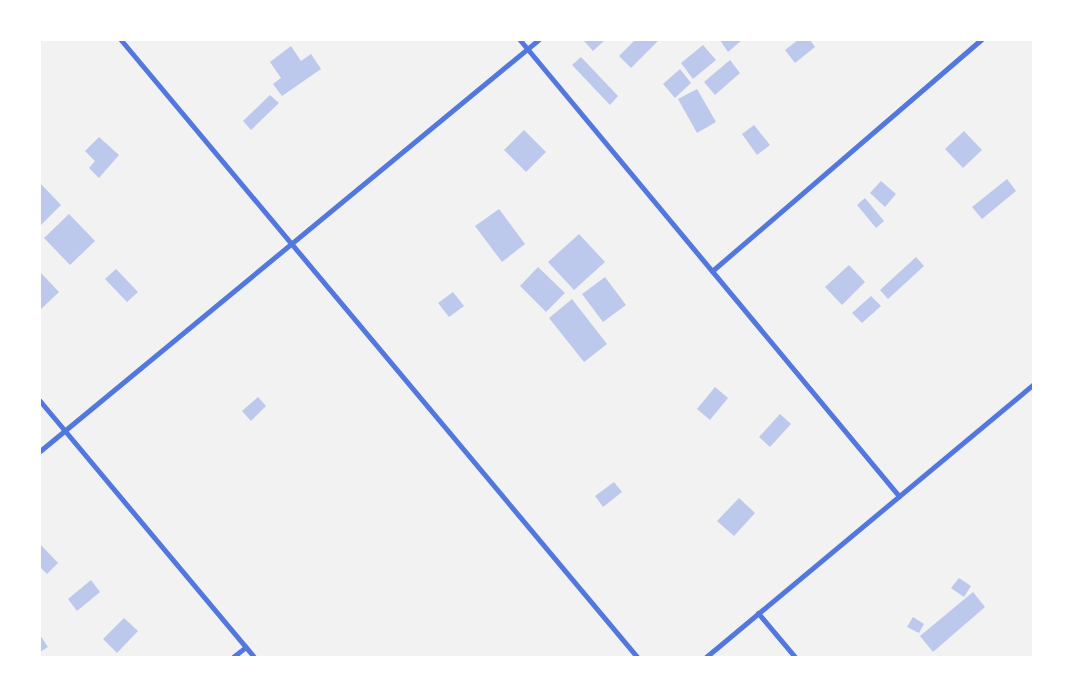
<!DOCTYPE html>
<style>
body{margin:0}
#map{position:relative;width:1073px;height:697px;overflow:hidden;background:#f2f2f2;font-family:"Golos Text",sans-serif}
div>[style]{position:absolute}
.building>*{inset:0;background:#bdc9ec}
.minor>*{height:5px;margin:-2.5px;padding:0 2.5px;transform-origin:2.5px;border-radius:2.5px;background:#5277de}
span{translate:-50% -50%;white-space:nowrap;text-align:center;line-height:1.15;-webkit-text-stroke:4px #fff;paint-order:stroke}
.frame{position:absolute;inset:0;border:41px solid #fff;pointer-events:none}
</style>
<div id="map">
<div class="building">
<i style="clip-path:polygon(583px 40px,605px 40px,593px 51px)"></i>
<i style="clip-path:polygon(635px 40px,659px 40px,631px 68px,619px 56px)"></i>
<i style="clip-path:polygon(720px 40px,742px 40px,728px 52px)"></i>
<i style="clip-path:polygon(798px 40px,810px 40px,815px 47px,795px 63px,785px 50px)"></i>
<i style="clip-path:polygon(703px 45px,716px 60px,693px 79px,681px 63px)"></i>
<i style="clip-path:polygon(291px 46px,301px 61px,311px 54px,321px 69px,282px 96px,273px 84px,281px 78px,270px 62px)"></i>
<i style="clip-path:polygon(581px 57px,618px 96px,610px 105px,572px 65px)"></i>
<i style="clip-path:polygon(730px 60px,740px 73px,715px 95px,704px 82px)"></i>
<i style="clip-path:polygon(680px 69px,691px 83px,675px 98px,663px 84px)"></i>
<i style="clip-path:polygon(697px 89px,716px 122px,697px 133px,678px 99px)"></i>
<i style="clip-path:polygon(270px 95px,279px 103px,251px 130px,243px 121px)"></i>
<i style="clip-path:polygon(754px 125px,770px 145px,757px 155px,742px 134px)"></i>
<i style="clip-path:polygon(524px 130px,546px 152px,526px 172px,504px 150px)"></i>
<i style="clip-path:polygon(964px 131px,982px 150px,963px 168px,945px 149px)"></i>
<i style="clip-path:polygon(99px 137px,119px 155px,99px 178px,89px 168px,95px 161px,85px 151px)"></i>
<i style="clip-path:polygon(1007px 179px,1016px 191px,982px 219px,972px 207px)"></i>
<i style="clip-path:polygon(881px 181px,896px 194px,885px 207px,870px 193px)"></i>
<i style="clip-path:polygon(40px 183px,61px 205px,40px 226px)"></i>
<i style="clip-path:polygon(865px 198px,884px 221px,876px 228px,857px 205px)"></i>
<i style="clip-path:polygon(499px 209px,525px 244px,502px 262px,475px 226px)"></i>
<i style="clip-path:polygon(69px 214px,95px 241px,70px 265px,44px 238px)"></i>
<i style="clip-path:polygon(579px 234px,605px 262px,574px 290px,548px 262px)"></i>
<i style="clip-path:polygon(916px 257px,924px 266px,888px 299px,880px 290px)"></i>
<i style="clip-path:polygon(849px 265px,865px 282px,842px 305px,825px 287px)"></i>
<i style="clip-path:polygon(538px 267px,565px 293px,546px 312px,520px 286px)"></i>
<i style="clip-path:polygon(116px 269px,138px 292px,127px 302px,105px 279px)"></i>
<i style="clip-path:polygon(40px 272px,59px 292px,40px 310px)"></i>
<i style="clip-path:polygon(605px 277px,626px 305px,603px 322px,582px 294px)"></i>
<i style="clip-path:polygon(453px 292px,464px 306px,449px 317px,438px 303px)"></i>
<i style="clip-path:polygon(871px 296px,881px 306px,862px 323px,852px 313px)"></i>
<i style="clip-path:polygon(572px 299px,607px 344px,584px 362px,549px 318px)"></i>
<i style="clip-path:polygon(715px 387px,728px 398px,710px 420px,697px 409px)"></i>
<i style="clip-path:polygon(258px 397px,266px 406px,251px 421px,242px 411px)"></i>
<i style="clip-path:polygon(780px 414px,791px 424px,770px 447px,759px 437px)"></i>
<i style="clip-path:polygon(614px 482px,622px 492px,603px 507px,595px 496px)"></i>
<i style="clip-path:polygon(739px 498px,755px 513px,734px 536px,717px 521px)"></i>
<i style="clip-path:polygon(40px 544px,58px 563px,47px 574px,40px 567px)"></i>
<i style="clip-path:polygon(959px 578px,971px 586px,964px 597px,951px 588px)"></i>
<i style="clip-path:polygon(91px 580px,100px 592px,77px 611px,68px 599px)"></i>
<i style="clip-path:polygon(973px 592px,985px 607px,933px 652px,920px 636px)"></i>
<i style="clip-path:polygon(913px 617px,924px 624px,919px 633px,907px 627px)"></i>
<i style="clip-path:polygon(124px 618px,138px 631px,117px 653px,103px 639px)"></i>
<i style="clip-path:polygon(40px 635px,48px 647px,40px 652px)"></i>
</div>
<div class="minor">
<i style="left:121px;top:40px;width:804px;rotate:50.09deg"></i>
<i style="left:520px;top:40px;width:593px;rotate:50.27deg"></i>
<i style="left:712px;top:271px;width:355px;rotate:-40.7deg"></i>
<i style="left:40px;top:401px;width:334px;rotate:50.1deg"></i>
<i style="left:40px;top:451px;width:646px;rotate:-39.53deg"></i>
<i style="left:758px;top:613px;width:57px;rotate:49.9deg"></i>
<i style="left:233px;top:657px;width:16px;rotate:-38deg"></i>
<i style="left:706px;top:657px;width:425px;rotate:-39.8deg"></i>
</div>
<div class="frame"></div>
</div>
